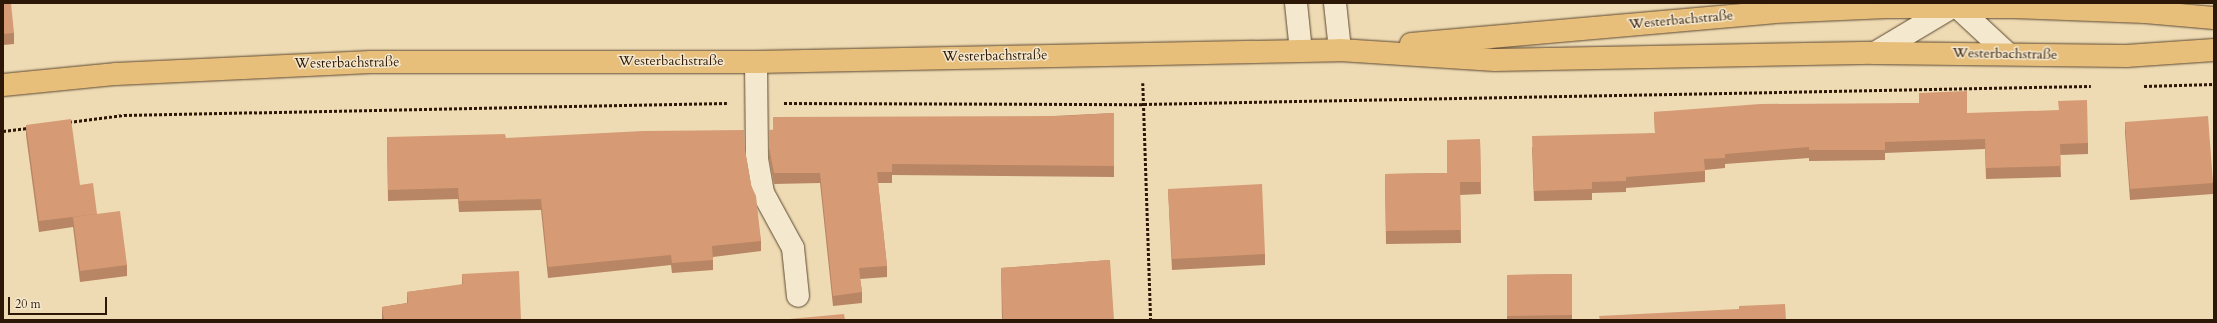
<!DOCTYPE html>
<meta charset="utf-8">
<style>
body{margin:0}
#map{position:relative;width:2217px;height:323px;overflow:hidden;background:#eedbb3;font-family:Cardo,serif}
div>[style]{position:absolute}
.path>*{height:2.5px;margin-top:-1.25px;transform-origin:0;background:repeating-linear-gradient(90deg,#2d1706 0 3px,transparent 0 5px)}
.roads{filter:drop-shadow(0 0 1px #5d4831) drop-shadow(0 0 1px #5d4831)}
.minor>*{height:22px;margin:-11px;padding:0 11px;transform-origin:11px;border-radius:11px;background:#f4e8ce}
.major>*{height:22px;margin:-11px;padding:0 11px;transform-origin:11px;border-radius:11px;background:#e7be7a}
.wall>*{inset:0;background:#b88565}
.building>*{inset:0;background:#d69b75}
span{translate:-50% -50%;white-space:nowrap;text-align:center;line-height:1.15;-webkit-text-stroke:3px #f4e8ce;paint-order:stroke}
.street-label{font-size:14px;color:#2d1706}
.frame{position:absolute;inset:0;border:4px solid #2d1706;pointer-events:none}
.scale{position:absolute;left:8px;top:297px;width:99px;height:18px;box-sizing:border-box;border:2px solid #2d1706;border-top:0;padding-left:5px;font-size:12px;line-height:14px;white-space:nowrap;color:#2d1706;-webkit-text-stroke:3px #f4e8ce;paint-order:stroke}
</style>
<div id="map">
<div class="path">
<i style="left:1143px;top:83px;width:237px;rotate:88.1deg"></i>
<i style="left:2144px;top:86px;width:70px;rotate:-1.6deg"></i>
<i style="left:784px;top:103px;width:360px;rotate:0.2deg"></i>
<i style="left:1144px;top:104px;width:947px;rotate:-1.09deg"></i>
<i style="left:69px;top:122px;width:55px;rotate:-7.3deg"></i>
<i style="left:124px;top:115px;width:603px;rotate:-1.14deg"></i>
<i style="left:3px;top:131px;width:25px;rotate:-7deg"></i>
</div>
<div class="roads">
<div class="minor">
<i style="left:1296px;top:3px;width:48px;rotate:84.1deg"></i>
<i style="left:1335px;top:3px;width:47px;rotate:83.9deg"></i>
<i style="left:1953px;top:3px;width:75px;rotate:42.8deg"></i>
<i style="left:1875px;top:53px;width:98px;rotate:-30.8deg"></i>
<i style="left:756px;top:62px;width:97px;rotate:89.4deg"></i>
<i style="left:757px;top:159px;width:35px;rotate:80deg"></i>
<i style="left:763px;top:193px;width:63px;rotate:61.4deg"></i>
<i style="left:793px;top:248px;width:48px;rotate:84.1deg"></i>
</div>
<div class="major">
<i style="left:1411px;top:44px;width:364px;rotate:-5deg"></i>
<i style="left:1774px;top:12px;width:113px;rotate:-2.5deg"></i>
<i style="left:1887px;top:7px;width:127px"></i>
<i style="left:2014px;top:7px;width:131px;rotate:2.2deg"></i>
<i style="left:2145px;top:12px;width:69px;rotate:5deg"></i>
<i style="left:3px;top:85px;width:114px;rotate:-5.6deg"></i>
<i style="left:116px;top:74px;width:255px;rotate:-2.7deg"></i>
<i style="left:371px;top:62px;width:385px"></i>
<i style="left:756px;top:62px;width:545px;rotate:-1.16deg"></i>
<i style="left:1301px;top:51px;width:39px;rotate:-1deg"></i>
<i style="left:1340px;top:50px;width:155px;rotate:3.7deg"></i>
<i style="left:1495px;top:60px;width:380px;rotate:-1.1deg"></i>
<i style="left:1875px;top:53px;width:251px;rotate:0.7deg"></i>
<i style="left:2126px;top:56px;width:88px;rotate:-3.9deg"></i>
</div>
</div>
<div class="wall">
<i style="clip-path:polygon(3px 3px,14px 33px,14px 44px,3px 45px)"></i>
<i style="clip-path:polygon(1919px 93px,1967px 113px,2088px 143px,2088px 154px,2060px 155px,2061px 177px,1986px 179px,1985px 149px,1885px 153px,1885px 160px,1809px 161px,1809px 158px,1725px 164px,1725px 168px,1705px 170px,1705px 182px,1626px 188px,1626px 192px,1592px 193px,1592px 200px,1534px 201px,1532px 147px,1655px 133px,1654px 112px,1919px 103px)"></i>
<i style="clip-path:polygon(1114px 113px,1114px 177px,892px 175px,892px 183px,878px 183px,887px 266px,887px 277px,860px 279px,862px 292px,862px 303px,833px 306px,820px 183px,774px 184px,769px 158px,769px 130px)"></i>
<i style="clip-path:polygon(2125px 122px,2213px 183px,2213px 194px,2130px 200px,2125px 133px)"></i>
<i style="clip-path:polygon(26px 125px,80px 185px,97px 214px,127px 265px,127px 276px,80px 282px,73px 227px,39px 232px,26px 135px)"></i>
<i style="clip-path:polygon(387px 137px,506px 138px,745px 150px,761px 241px,761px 251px,713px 257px,713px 270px,672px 273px,671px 265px,548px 278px,541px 210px,459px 212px,458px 199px,388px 201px)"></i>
<i style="clip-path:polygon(1480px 139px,1481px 194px,1460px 195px,1461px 243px,1386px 244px,1385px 174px,1447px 173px)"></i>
<i style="clip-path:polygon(1168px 189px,1265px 254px,1265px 265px,1172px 270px)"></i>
<i style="clip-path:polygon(1110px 260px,1002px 319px,1001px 268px)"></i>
<i style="clip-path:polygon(462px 274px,521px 320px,382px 320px,382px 307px,407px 303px,407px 292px,462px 285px)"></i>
<i style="clip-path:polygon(1572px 274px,1572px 320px,1507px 320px,1507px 275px)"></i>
</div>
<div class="building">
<i style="clip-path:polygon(3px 3px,11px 3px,14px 33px,3px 34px)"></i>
<i style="clip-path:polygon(1967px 91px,1967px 113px,2059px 110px,2058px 101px,2087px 100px,2088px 143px,2060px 144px,2061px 166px,1986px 168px,1985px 139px,1885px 142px,1885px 150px,1809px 150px,1809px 147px,1725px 154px,1725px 158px,1704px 159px,1705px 171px,1626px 177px,1626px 181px,1592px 182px,1592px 189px,1534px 191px,1532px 136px,1655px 133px,1654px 112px,1760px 104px,1919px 103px,1919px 93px)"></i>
<i style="clip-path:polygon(1114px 113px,1114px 166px,892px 164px,892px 172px,877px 172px,887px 266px,859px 268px,862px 292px,833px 296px,820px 173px,774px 173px,769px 147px,769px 130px,773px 130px,773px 117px,1062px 116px)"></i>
<i style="clip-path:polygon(2208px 116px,2213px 183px,2130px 189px,2125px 122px)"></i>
<i style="clip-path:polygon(71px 119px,80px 185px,93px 183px,97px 214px,39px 221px,26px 125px)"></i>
<i style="clip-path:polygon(744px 130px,745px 150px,751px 185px,756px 196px,761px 241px,712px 246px,713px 260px,672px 263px,671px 255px,548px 267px,541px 199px,459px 201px,458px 188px,388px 190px,387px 137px,505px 134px,506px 138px,643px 131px)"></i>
<i style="clip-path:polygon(1480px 139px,1481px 182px,1460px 182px,1461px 230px,1386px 231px,1385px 174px,1447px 173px,1447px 140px)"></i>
<i style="clip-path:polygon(1262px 184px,1265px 254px,1172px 259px,1168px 189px)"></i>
<i style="clip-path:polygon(120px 211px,127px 265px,80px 271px,73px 217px)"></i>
<i style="clip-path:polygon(1110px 260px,1114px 320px,996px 320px,996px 319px,1003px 319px,1001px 268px)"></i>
<i style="clip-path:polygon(519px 271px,521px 320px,384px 320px,382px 307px,408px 303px,407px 292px,463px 284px,462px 274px)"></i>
<i style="clip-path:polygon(1572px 274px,1572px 315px,1507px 316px,1507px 275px)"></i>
<i style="clip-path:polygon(1785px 304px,1786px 320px,1600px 320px,1599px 316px,1739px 309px,1739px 306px)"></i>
<i style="clip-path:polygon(844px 314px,845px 320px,789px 320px,789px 319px)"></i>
</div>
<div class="street-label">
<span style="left:1681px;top:20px;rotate:-5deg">Westerbachstraße</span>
<span style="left:2005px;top:54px;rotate:1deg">Westerbachstraße</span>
<span style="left:995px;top:56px;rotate:-1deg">Westerbachstraße</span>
<span style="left:671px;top:61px">Westerbachstraße</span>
<span style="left:347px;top:63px;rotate:-1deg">Westerbachstraße</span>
</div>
<div class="frame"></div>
<div class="scale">20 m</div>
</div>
